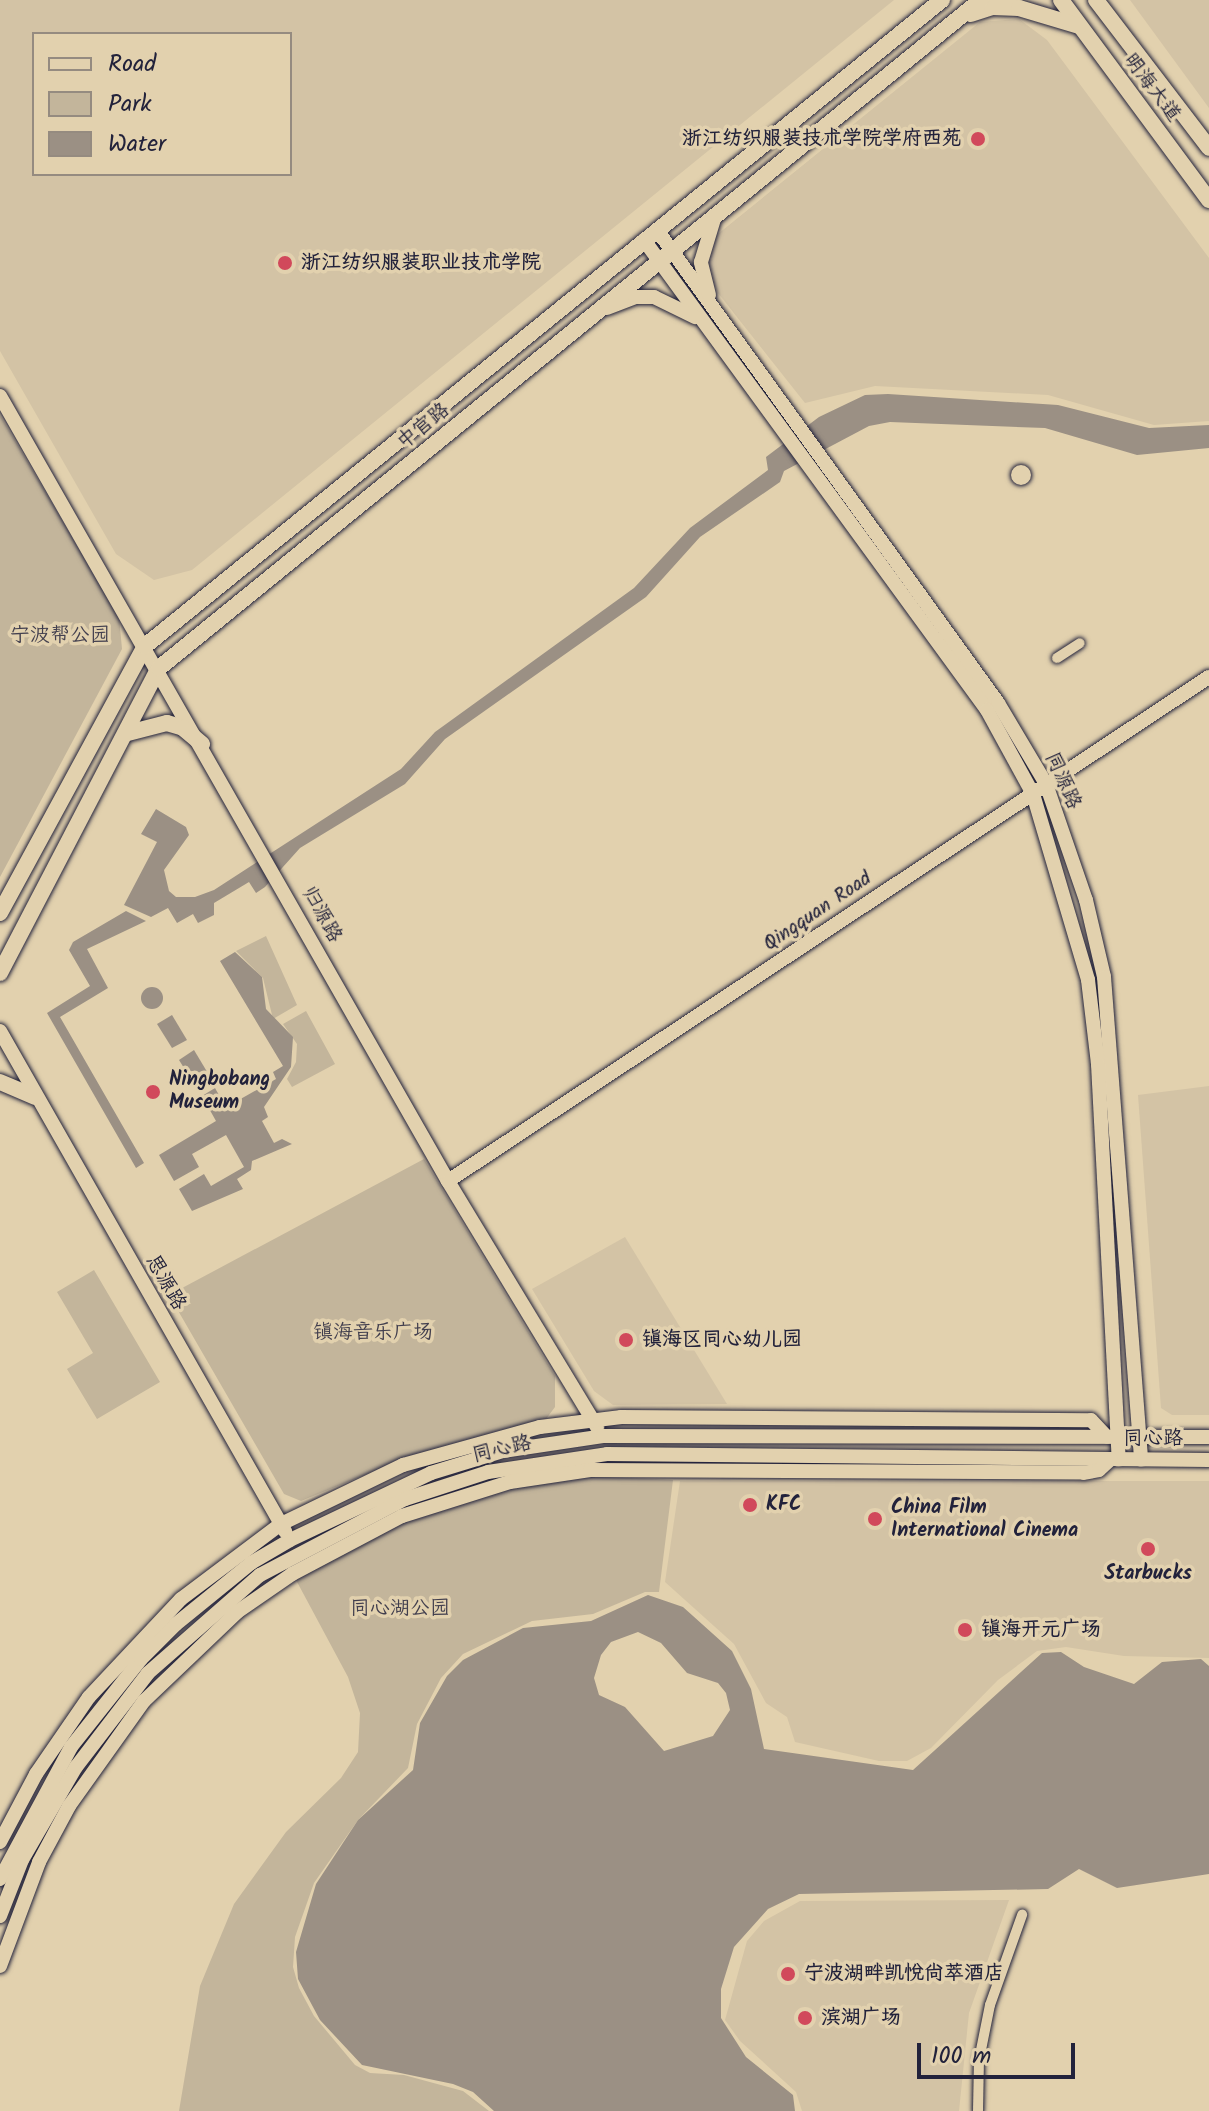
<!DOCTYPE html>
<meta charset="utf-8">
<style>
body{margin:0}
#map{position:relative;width:1209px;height:2111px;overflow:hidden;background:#e2d1ae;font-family:Kalam,"LXGW WenKai TC",sans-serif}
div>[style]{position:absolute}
.built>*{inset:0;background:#d3c3a5}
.green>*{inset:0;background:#c3b59b}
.water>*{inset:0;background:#9b9084}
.round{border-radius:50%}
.roads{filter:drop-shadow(0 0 2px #22223b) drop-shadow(0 0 2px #22223b)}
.minor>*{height:10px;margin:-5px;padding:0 5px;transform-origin:5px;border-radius:5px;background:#e2d1ae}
.minor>.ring{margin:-5px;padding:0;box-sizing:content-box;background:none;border:10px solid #e2d1ae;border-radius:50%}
.tertiary>*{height:14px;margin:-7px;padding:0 7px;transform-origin:7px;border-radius:7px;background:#e2d1ae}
.primary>*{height:16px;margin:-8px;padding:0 8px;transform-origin:8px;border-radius:8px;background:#e2d1ae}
.dots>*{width:22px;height:22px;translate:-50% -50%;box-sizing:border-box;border:4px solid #e2d1ae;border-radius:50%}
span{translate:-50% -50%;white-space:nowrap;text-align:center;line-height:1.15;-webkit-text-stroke:7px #e2d1ae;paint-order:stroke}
.street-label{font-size:20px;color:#22223b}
.poi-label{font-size:20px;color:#22223b;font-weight:700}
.right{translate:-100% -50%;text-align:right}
.left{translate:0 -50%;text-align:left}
.park-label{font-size:20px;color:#423f4e}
.legend{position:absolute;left:32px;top:32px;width:260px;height:144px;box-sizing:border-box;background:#e2d1ae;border:2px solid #958b80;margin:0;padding:10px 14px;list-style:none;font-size:24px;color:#22223b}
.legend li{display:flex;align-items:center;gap:16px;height:40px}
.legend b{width:40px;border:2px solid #958b80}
.scale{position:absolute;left:917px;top:2043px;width:158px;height:36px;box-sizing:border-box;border:4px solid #22223b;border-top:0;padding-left:10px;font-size:24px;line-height:28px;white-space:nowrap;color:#22223b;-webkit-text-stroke:6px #e2d1ae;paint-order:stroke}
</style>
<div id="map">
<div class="built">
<i style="clip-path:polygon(evenodd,0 0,894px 0,192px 570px,154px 580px,116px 554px,0 351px,0 0,34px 34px,290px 34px,290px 174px,34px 174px,34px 34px)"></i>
<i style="clip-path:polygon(1130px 0,1209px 0,1209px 108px)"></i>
<i style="clip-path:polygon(1019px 19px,1047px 40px,1209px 258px,1209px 421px,1154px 425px,1048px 395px,875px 386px,805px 403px,718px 293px,708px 270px,713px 238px,980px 22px)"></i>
<i style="clip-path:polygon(1209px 1086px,1209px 1415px,1172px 1415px,1161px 1408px,1138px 1095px)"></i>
<i style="clip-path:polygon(625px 1237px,727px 1404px,613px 1405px,594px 1391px,532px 1289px)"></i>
<i style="clip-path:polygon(680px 1481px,1209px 1481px,1209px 1658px,1124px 1656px,1066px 1647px,1037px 1651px,998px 1680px,931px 1748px,907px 1761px,879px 1761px,795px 1742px,787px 1717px,766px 1703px,734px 1644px,665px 1582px)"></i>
<i style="clip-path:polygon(1009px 1900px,969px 2013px,959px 2111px,802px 2111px,796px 2092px,740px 2041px,725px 2020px,747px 1941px,764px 1921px,800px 1901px)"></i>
</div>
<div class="green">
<i style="clip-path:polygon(0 415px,119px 617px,122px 649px,0 877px)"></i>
<i style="clip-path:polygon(266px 936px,297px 1005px,273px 1019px,263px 978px,236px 951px)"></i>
<i style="clip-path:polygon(306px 1011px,335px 1064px,292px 1087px,287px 1079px,296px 1062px,297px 1044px,283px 1024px)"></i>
<i style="clip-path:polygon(424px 1159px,555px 1376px,555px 1407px,546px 1419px,406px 1458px,301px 1501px,284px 1494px,169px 1295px)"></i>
<i style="clip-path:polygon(94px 1270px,160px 1382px,97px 1419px,67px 1369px,93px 1353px,57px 1292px)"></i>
<i style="clip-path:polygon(587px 1476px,673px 1480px,659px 1592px,645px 1592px,593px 1614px,532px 1621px,463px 1654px,441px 1678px,417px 1724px,408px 1768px,358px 1820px,314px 1883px,295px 1937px,293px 1967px,299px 1988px,314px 2016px,355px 2065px,370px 2073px,404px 2075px,463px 2091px,489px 2111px,179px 2111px,200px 1986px,234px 1904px,286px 1832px,341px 1778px,358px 1752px,360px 1713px,348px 1677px,296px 1580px,409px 1519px,508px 1489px)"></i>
</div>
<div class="water">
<i style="clip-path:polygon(888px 394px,1058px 405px,1149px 428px,1209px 425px,1209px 448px,1137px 455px,1045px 428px,890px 422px,869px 426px,784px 471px,780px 482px,700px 537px,646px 597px,445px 739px,405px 784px,300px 848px,265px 887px,256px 893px,249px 882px,214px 903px,214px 915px,198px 923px,193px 914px,177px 923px,168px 908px,151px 917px,124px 905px,157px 842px,141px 834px,156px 809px,186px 827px,189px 835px,164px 870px,169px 891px,176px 897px,195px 897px,214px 890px,401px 769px,435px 732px,634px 588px,690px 528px,768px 470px,766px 457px,819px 417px,865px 395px)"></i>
<i style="clip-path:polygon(126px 911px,146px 921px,87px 949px,108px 988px,60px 1017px,144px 1163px,136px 1168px,47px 1013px,90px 986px,69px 950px,73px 942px)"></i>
<i style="clip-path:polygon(235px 952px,262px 977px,266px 1009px,293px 1037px,291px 1067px,264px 1107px,268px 1117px,262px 1121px,274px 1143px,282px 1139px,292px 1144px,252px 1161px,251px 1170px,237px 1179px,243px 1189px,192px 1211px,179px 1189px,204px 1174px,211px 1186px,244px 1167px,226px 1135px,192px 1154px,199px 1167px,174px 1181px,159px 1155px,216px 1121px,202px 1096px,215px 1088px,224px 1104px,237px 1101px,276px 1079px,273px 1072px,283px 1066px,220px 961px)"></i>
<i class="round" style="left:141px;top:987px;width:22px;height:22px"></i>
<i style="clip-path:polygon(172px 1015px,187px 1040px,172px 1048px,157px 1024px)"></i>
<i style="clip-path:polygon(194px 1050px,209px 1075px,194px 1084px,179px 1060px)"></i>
<i style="clip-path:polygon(evenodd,648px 1595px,683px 1607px,732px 1651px,751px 1689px,764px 1749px,913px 1770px,1042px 1653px,1061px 1652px,1084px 1667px,1134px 1684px,1162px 1662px,1201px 1659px,1209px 1666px,1209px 1874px,1117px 1888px,1079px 1869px,1048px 1889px,799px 1894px,768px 1909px,734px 1947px,721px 1989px,721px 2018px,746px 2057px,793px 2095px,795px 2111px,494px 2111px,473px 2092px,453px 2084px,362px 2065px,320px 2020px,298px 1979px,296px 1952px,316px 1884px,358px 1820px,413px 1770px,420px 1723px,447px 1676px,463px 1660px,523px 1628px,591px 1621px,648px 1595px,638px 1632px,661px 1643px,687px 1673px,718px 1683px,726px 1693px,730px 1710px,713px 1736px,664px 1751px,625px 1707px,599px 1695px,594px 1678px,601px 1655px,611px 1642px,638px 1632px)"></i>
</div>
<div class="roads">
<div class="minor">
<i class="ring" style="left:1016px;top:470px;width:0;height:0"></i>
<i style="left:1057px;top:658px;width:27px;rotate:-33deg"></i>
<i style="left:978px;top:2111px;width:51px;rotate:-88.9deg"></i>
<i style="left:979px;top:2060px;width:56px;rotate:-78.7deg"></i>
<i style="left:990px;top:2005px;width:96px;rotate:-70.4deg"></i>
</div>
<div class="tertiary">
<i style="left:657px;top:230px;width:583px;rotate:54.21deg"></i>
<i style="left:998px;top:703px;width:94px;rotate:59.3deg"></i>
<i style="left:1046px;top:784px;width:123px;rotate:71deg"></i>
<i style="left:1086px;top:900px;width:79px;rotate:76.8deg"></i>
<i style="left:1104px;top:977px;width:484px;rotate:85.6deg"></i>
<i style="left:644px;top:240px;width:582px;rotate:53.88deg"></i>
<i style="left:987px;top:710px;width:96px;rotate:61.3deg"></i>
<i style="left:1033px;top:794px;width:194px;rotate:73.5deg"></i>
<i style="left:1088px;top:980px;width:85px;rotate:83.2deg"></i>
<i style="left:1098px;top:1064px;width:396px;rotate:87deg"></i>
<i style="left:709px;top:295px;width:34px;rotate:-104deg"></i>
<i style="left:701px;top:262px;width:45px;rotate:-73.2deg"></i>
<i style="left:607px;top:308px;width:30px;rotate:-21deg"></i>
<i style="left:635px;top:297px;width:19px"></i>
<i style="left:654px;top:297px;width:46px;rotate:26deg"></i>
<i style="left:0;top:396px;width:904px;rotate:60.29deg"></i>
<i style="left:448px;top:1181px;width:288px;rotate:58.8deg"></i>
<i style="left:0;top:1031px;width:576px;rotate:60.32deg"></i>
<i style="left:448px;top:1181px;width:913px;rotate:-33.52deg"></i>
<i style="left:0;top:1842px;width:77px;rotate:-62.1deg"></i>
<i style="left:36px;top:1774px;width:93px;rotate:-55.5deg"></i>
<i style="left:89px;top:1697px;width:134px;rotate:-46.8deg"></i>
<i style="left:181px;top:1599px;width:125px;rotate:-36.9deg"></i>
<i style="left:281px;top:1524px;width:136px;rotate:-25.8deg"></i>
<i style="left:403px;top:1465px;width:142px;rotate:-15.5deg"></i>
<i style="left:540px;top:1427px;width:82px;rotate:-7deg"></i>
<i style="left:621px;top:1417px;width:470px;rotate:0.4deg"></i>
<i style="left:1091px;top:1420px;width:23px;rotate:47deg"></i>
<i style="left:0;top:1879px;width:150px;rotate:-61.7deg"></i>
<i style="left:71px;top:1747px;width:112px;rotate:-51.5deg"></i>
<i style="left:141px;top:1659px;width:49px;rotate:-45deg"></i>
<i style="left:176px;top:1624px;width:97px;rotate:-39.1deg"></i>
<i style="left:251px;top:1563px;width:45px;rotate:-30.5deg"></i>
<i style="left:290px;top:1540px;width:156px;rotate:-25.4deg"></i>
<i style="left:431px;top:1473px;width:75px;rotate:-17deg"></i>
<i style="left:503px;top:1451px;width:101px;rotate:-8.5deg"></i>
<i style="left:603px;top:1436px;width:606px;rotate:0.09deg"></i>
<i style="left:0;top:1916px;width:60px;rotate:-68.6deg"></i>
<i style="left:22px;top:1860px;width:108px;rotate:-59.9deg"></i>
<i style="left:76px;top:1767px;width:118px;rotate:-52.5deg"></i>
<i style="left:148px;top:1673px;width:149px;rotate:-41.2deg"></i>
<i style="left:260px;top:1575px;width:164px;rotate:-27.7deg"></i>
<i style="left:405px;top:1499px;width:87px;rotate:-18deg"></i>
<i style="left:488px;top:1472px;width:120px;rotate:-8.6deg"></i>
<i style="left:607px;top:1454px;width:602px;rotate:0.57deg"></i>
<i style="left:0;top:1966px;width:111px;rotate:-69.4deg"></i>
<i style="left:39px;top:1862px;width:64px;rotate:-61.8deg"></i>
<i style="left:69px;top:1806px;width:129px;rotate:-54.5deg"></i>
<i style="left:144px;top:1701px;width:129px;rotate:-43.7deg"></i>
<i style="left:237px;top:1612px;width:67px;rotate:-34.6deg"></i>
<i style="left:292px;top:1574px;width:124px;rotate:-27.8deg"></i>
<i style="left:402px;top:1516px;width:113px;rotate:-17.5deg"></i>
<i style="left:510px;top:1482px;width:81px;rotate:-8.5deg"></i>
<i style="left:590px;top:1470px;width:494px;rotate:0.3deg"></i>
<i style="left:1084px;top:1473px;width:15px;rotate:-11deg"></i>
<i style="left:1099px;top:1470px;width:16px;rotate:-43deg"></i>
</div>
<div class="primary">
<i style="left:1061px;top:0;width:249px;rotate:53.5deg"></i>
<i style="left:1096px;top:0;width:186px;rotate:52.6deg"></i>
<i style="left:971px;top:14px;width:22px;rotate:-18deg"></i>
<i style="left:992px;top:7px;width:27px;rotate:2deg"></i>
<i style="left:1019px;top:8px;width:63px;rotate:16.7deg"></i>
<i style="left:128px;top:733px;width:40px;rotate:-14.4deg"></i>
<i style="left:167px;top:723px;width:17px;rotate:17deg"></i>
<i style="left:183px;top:728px;width:25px;rotate:40deg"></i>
<i style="left:0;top:913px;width:304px;rotate:-61.5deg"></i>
<i style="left:145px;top:646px;width:1026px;rotate:-39.03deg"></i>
<i style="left:0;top:973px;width:344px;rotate:-62.5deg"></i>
<i style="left:159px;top:668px;width:1059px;rotate:-39.1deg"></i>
<i style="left:0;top:1082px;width:38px;rotate:23deg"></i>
</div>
</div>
<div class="dots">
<i style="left:978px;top:139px;background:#d1495b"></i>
<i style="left:285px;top:263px;background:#d1495b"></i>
<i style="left:153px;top:1092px;background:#d1495b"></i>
<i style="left:626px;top:1340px;background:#d1495b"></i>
<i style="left:750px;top:1505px;background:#d1495b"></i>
<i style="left:875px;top:1519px;background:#d1495b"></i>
<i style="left:1148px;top:1549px;background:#d1495b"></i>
<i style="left:965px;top:1630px;background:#d1495b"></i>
<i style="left:788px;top:1974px;background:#d1495b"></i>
<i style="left:805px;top:2018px;background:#d1495b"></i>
</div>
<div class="street-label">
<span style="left:1151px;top:88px;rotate:53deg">明海大道</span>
<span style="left:424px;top:427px;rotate:-39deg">中官路</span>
<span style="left:1062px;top:781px;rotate:66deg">同源路</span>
<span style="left:818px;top:912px;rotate:-34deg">Qingquan Road</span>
<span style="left:321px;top:915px;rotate:61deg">归源路</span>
<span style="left:165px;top:1283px;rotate:60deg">思源路</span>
<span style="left:1153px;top:1439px">同心路</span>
<span style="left:502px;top:1450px;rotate:-13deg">同心路</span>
</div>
<div class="poi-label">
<span class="right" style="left:962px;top:139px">浙江纺织服装技术学院学府西苑</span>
<span class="left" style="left:301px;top:263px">浙江纺织服装职业技术学院</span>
<span class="left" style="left:169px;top:1092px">Ningbobang<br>Museum</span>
<span class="left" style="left:642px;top:1340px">镇海区同心幼儿园</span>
<span class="left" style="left:766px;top:1505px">KFC</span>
<span class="left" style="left:891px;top:1520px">China Film<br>International Cinema</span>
<span style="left:1148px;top:1574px">Starbucks</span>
<span class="left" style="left:981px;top:1630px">镇海开元广场</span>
<span class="left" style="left:804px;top:1974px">宁波湖畔凯悦尚萃酒店</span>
<span class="left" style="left:821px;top:2018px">滨湖广场</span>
</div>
<div class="park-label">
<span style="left:60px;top:636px">宁波帮公园</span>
<span style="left:373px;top:1333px">镇海音乐广场</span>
<span style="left:400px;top:1609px">同心湖公园</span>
</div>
<ul class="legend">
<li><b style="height:10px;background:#e2d1ae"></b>Road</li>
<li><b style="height:22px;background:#c3b59b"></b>Park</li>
<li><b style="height:22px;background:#9b9084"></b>Water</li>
</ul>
<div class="scale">100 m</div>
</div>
